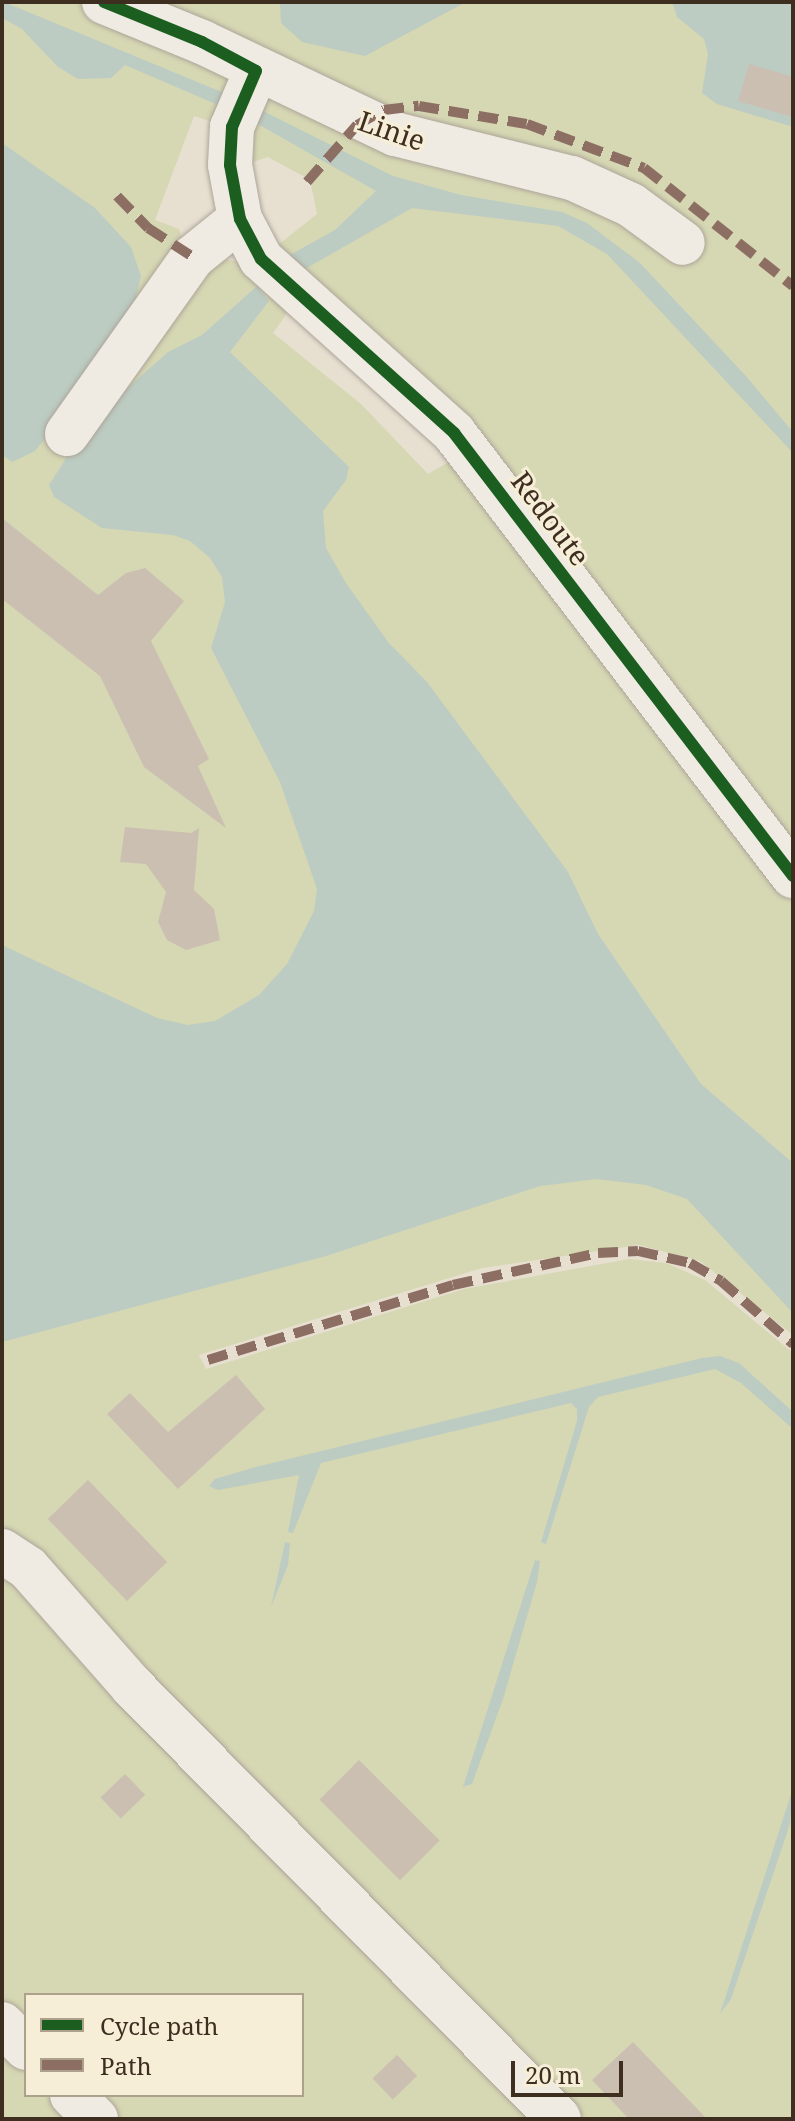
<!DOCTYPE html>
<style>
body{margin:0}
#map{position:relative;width:795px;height:2121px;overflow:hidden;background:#e7e0d1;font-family:"Noto Serif",serif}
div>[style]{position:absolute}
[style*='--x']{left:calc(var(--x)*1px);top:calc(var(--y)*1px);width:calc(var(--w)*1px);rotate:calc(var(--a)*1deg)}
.green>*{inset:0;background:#d6d7b3}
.water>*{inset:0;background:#bcccc2}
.building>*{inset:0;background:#cbbfb2;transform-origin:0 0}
.roads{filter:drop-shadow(0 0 2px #ada599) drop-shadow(0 0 2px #ada599)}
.minor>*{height:44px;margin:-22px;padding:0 22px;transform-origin:22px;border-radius:22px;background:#efebe3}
.quiet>*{height:10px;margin-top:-5px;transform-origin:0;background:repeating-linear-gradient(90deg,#8d6e63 0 20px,transparent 0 30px)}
.cycleway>*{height:12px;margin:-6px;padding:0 6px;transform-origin:6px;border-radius:6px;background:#1b5e20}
span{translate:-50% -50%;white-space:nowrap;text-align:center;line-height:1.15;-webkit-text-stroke:6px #f7eed8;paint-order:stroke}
.street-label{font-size:28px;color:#3d2e20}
.frame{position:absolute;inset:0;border:4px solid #3d2e20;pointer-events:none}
.legend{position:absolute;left:24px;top:1993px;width:280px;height:104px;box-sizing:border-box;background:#f7eed8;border:2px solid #ada18e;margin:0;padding:10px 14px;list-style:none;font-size:24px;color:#3d2e20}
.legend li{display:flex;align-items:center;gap:16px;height:40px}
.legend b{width:40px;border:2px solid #ada18e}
.scale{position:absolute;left:511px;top:2061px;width:112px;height:36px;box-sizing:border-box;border:4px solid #3d2e20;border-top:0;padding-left:10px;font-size:24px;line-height:28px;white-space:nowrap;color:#3d2e20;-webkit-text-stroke:6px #f7eed8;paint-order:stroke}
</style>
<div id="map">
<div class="green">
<i style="clip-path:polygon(evenodd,2px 2px,83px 2px,231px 73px,221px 125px,194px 116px,155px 220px,179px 229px,186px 253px,240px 262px,293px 305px,273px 333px,361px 404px,428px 474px,461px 455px,793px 889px,793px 1335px,700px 1261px,639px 1245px,482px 1268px,199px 1355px,206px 1369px,464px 1289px,629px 1259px,666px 1263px,705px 1280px,793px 1353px,793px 2119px,2px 2119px,2px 2px,26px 1995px,302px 1995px,302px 2095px,26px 2095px,26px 1995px)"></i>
<i style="clip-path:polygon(133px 2px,793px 2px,793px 863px,591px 597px,269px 252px,317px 214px,310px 180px,268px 157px,239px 167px,268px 96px,471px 145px)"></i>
</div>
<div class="water">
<i style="clip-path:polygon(2px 2px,4px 2px,224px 93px,218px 105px,125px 65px,111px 78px,78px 79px,58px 67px,22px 29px,2px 18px)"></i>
<i style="clip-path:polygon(280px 2px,466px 2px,365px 56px,302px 42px,281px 23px)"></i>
<i style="clip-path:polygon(672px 2px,793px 2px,793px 127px,717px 104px,702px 93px,708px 54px,704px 39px,677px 17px)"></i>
<i style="clip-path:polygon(263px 111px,393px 176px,461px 195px,562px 212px,587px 223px,640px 263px,745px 375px,793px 432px,793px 453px,607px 254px,558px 226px,412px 208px,298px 273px,286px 257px,335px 230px,376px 191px,256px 123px)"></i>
<i style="clip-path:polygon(2px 143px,95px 208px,131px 247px,141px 276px,113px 394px,124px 391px,168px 352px,202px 335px,257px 286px,269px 301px,230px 352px,349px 467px,346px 480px,323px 511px,326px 548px,346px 583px,388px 642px,427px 682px,568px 872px,598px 934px,701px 1084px,793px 1163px,793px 1313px,687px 1199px,646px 1185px,597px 1179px,540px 1186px,326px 1256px,2px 1342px,2px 945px,157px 1018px,188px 1025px,215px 1021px,259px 995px,287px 964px,314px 911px,317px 889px,280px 782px,211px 648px,225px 602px,222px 577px,210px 558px,190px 541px,173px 535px,102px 528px,54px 497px,49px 485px,77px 441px,55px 426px,35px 451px,12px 462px,2px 455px)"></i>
<i style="clip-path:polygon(702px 1358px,720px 1356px,739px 1363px,793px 1412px,793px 1429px,741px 1383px,715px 1369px,598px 1397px,589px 1407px,546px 1544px,541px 1542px,577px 1421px,577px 1409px,571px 1403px,321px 1463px,293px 1533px,288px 1532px,299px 1475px,218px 1490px,209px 1486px,215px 1479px,256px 1467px)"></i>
<i style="clip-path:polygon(285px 1542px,290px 1543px,288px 1565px,271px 1607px)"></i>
<i style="clip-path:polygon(535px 1560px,540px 1561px,537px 1582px,503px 1699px,472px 1784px,463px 1787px)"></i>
<i style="clip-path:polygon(793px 1788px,790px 1824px,731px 1999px,720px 2014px)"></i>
</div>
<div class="building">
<i style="clip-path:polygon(749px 64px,793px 77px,793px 117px,738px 101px)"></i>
<i style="clip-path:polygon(2px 518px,98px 595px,126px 573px,145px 568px,184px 601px,151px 641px,209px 759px,198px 766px,226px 828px,144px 767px,100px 676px,2px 599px)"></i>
<i style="clip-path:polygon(125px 827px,191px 833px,199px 828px,194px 890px,214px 909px,220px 940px,186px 950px,167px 940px,158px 922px,166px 892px,146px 864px,120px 862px)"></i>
<i style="clip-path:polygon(236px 1375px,265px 1409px,178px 1489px,107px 1414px,130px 1393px,168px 1432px)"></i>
<i style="left:88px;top:1480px;width:114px;height:56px;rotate:46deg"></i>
<i style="left:359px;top:1760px;width:114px;height:56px;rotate:45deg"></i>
<i style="left:125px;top:1774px;width:29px;height:34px;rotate:46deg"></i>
<i style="clip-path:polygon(633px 2042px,707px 2119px,629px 2119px,592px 2080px)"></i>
<i style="left:397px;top:2055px;width:29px;height:34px;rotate:46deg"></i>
</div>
<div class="roads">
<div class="minor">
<i style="--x:104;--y:2;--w:106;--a:22.2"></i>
<i style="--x:202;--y:42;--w:214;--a:25.5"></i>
<i style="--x:395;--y:134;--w:182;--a:14"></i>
<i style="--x:572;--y:178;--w:65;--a:24.6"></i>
<i style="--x:631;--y:205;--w:64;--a:36.2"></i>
<i style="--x:256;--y:71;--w:61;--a:113.2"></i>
<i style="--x:232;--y:127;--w:38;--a:93"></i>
<i style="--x:230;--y:165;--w:55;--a:79.5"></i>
<i style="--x:240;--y:219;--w:45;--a:62.3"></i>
<i style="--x:261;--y:259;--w:260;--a:42"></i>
<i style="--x:454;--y:433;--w:558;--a:52.58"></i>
<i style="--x:67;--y:434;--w:217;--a:-54.6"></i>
<i style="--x:193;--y:257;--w:60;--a:-39"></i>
<i style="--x:2;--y:1551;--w:31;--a:33"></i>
<i style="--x:28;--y:1568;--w:157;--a:48.6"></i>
<i style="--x:132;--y:1686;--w:608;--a:45.4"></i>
<i style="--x:2;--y:2024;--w:34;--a:45"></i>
<i style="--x:72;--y:2095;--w:34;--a:45"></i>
</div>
</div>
<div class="quiet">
<i style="--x:307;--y:182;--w:76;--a:-48.7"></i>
<i style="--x:357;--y:125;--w:31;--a:-29"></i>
<i style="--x:384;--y:110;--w:35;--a:-7"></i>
<i style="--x:419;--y:106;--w:109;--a:9.5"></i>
<i style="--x:527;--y:124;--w:125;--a:20.6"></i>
<i style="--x:644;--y:168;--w:190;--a:38.4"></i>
<i style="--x:117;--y:196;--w:45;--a:45.9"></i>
<i style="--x:148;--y:228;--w:54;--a:32.8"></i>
<i style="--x:208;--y:1360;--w:256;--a:-17"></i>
<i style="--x:453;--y:1285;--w:148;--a:-12.4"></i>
<i style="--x:598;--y:1253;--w:40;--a:-2.9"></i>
<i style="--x:638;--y:1251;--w:53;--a:13"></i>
<i style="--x:690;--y:1263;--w:36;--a:30"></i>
<i style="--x:721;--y:1281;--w:96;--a:41.2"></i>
</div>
<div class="cycleway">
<i style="--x:104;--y:2;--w:106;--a:22.2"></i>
<i style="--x:202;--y:42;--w:61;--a:28.2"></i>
<i style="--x:256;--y:71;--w:61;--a:113.2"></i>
<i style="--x:232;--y:127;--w:38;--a:93"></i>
<i style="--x:230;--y:165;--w:55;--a:79.5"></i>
<i style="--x:240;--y:219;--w:45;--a:62.3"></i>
<i style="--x:261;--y:259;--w:260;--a:42"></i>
<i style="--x:454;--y:433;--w:558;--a:52.58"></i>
</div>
<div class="street-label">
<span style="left:392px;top:130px;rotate:19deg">Linie</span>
<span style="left:551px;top:518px;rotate:53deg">Redoute</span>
</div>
<div class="frame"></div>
<ul class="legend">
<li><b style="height:10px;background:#1b5e20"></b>Cycle path</li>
<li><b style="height:10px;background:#8d6e63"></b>Path</li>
</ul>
<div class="scale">20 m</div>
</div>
